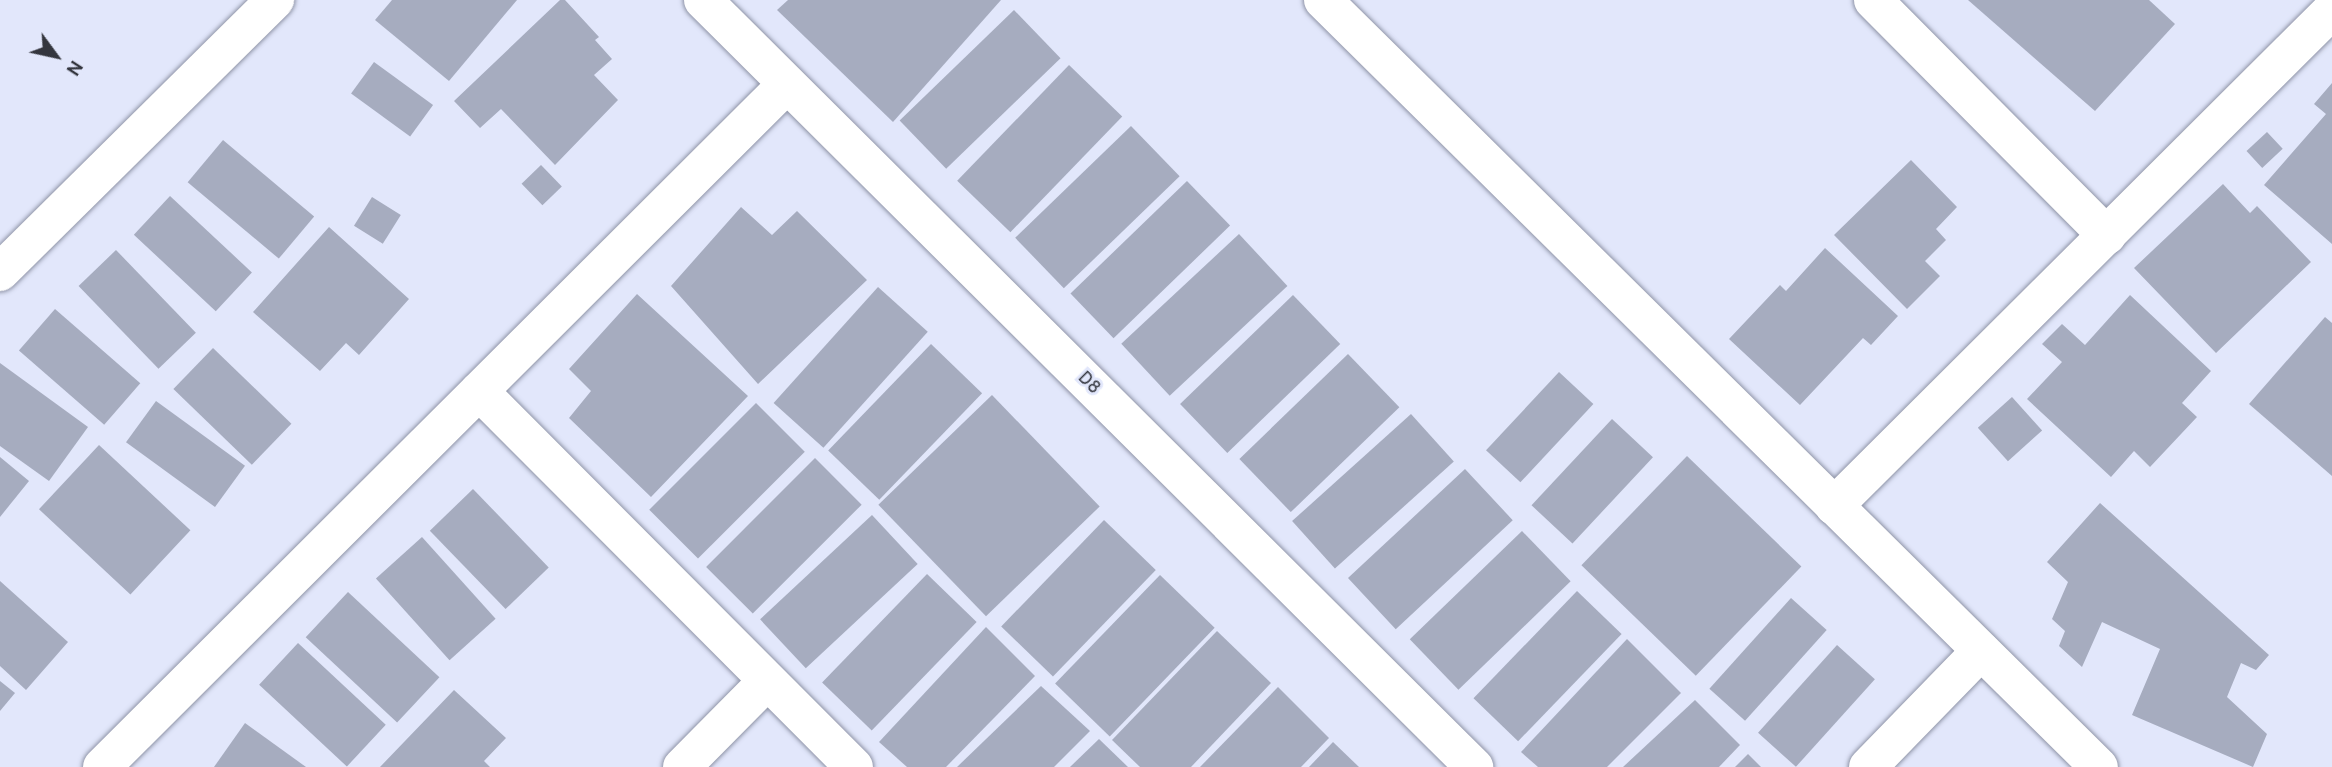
<!DOCTYPE html>
<style>
body{margin:0}
#map{position:relative;width:2332px;height:767px;overflow:hidden;background:#e2e7fb;font-family:Overpass,sans-serif}
div>[style]{position:absolute}
[style*='--x']{left:calc(var(--x)*1px);top:calc(var(--y)*1px);width:calc(var(--w)*1px);rotate:calc(var(--a)*1deg)}
.building>*{inset:0;background:#a6acbf;transform-origin:0 0}
.roads{filter:drop-shadow(0 0 2px #8f94a7) drop-shadow(0 0 2px #8f94a7)}
.minor>*{height:38px;margin:-19px;padding:0 19px;transform-origin:19px;border-radius:19px;background:#fff}
span{translate:-50% -50%;white-space:nowrap;text-align:center;line-height:1.15;-webkit-text-stroke:6px #e2e7fb;paint-order:stroke}
.street-label{font-size:18px;color:#34363e}
.north{position:absolute;left:21px;top:21px;width:70px;height:70px;-webkit-text-stroke:5px #e2e7fb;paint-order:stroke;rotate:123deg;font-size:19px;font-weight:700;line-height:28px;text-align:center;color:#34363e}
.north::after{content:'';display:block;margin:auto;width:24px;height:32px;background:#34363e;clip-path:polygon(50% 0,100% 100%,50% 72%,0 100%)}
</style>
<div id="map">
<div class="building">
<i style="clip-path:polygon(392px 0,517px 0,449px 81px,375px 20px)"></i>
<i style="clip-path:polygon(560px 0,565px 0,599px 37px,595px 40px,612px 59px,594px 75px,618px 100px,555px 165px,501px 109px,480px 128px,454px 101px)"></i>
<i style="clip-path:polygon(788px 0,1001px 0,893px 122px,777px 10px)"></i>
<i style="clip-path:polygon(1968px 0,2149px 0,2175px 24px,2095px 111px)"></i>
<i style="left:1014px;top:10px;width:67px;height:159px;rotate:46deg"></i>
<i style="left:374px;top:62px;width:73px;height:39px;rotate:36deg"></i>
<i style="left:1069px;top:65px;width:74px;height:161px;rotate:44deg"></i>
<i style="clip-path:polygon(2332px 83px,2332px 244px,2264px 185px,2326px 114px,2314px 104px)"></i>
<i style="left:1131px;top:126px;width:70px;height:161px;rotate:46deg"></i>
<i style="left:2267px;top:132px;width:23px;height:28px;rotate:47deg"></i>
<i style="left:223px;top:140px;width:119px;height:55px;rotate:40deg"></i>
<i style="clip-path:polygon(1911px 160px,1957px 207px,1936px 229px,1946px 240px,1925px 261px,1940px 276px,1907px 309px,1834px 235px)"></i>
<i style="left:541px;top:165px;width:30px;height:27px;rotate:46deg"></i>
<i style="left:1187px;top:181px;width:62px;height:162px;rotate:46deg"></i>
<i style="clip-path:polygon(2223px 184px,2250px 213px,2257px 206px,2311px 262px,2216px 353px,2134px 268px)"></i>
<i style="left:170px;top:196px;width:112px;height:53px;rotate:43deg"></i>
<i style="left:372px;top:197px;width:34px;height:34px;rotate:32deg"></i>
<i style="clip-path:polygon(741px 207px,772px 235px,797px 211px,867px 280px,758px 384px,671px 286px)"></i>
<i style="clip-path:polygon(329px 227px,409px 299px,359px 355px,346px 343px,320px 371px,253px 312px)"></i>
<i style="left:1239px;top:234px;width:71px;height:161px;rotate:47deg"></i>
<i style="clip-path:polygon(1825px 248px,1898px 316px,1871px 345px,1863px 338px,1800px 405px,1729px 339px,1780px 285px,1786px 291px)"></i>
<i style="left:116px;top:250px;width:115px;height:52px;rotate:46deg"></i>
<i style="left:878px;top:287px;width:67px;height:156px;rotate:42deg"></i>
<i style="clip-path:polygon(637px 294px,748px 396px,651px 497px,569px 418px,591px 391px,569px 369px)"></i>
<i style="left:1293px;top:295px;width:68px;height:157px;rotate:46deg"></i>
<i style="clip-path:polygon(2130px 295px,2211px 371px,2182px 403px,2197px 417px,2150px 467px,2134px 451px,2111px 477px,2027px 399px,2062px 362px,2042px 344px,2062px 324px,2085px 345px)"></i>
<i style="left:55px;top:309px;width:113px;height:55px;rotate:41deg"></i>
<i style="clip-path:polygon(2325px 317px,2332px 323px,2332px 476px,2249px 404px)"></i>
<i style="left:931px;top:344px;width:71px;height:148px;rotate:44deg"></i>
<i style="left:213px;top:348px;width:109px;height:57px;rotate:44deg"></i>
<i style="left:1348px;top:354px;width:74px;height:151px;rotate:46deg"></i>
<i style="clip-path:polygon(0 363px,88px 427px,49px 481px,0 446px)"></i>
<i style="left:1559px;top:372px;width:47px;height:107px;rotate:43deg"></i>
<i style="left:992px;top:395px;width:155px;height:158px;rotate:46deg"></i>
<i style="left:2012px;top:397px;width:45px;height:46px;rotate:48deg"></i>
<i style="left:156px;top:401px;width:110px;height:51px;rotate:36deg"></i>
<i style="left:756px;top:403px;width:69px;height:151px;rotate:45deg"></i>
<i style="left:1411px;top:414px;width:64px;height:160px;rotate:48deg"></i>
<i style="left:1612px;top:419px;width:56px;height:118px;rotate:43deg"></i>
<i style="left:99px;top:445px;width:125px;height:88px;rotate:43deg"></i>
<i style="left:1687px;top:456px;width:159px;height:152px;rotate:44deg"></i>
<i style="clip-path:polygon(0 457px,29px 481px,0 517px)"></i>
<i style="left:815px;top:458px;width:66px;height:154px;rotate:45deg"></i>
<i style="left:1465px;top:469px;width:70px;height:160px;rotate:47deg"></i>
<i style="left:473px;top:489px;width:109px;height:60px;rotate:46deg"></i>
<i style="clip-path:polygon(2100px 503px,2269px 655px,2256px 670px,2241px 663px,2227px 697px,2267px 734px,2253px 767px,2132px 715px,2160px 649px,2102px 622px,2082px 667px,2059px 646px,2065px 631px,2052px 619px,2068px 582px,2047px 562px)"></i>
<i style="left:872px;top:515px;width:67px;height:153px;rotate:47deg"></i>
<i style="left:1104px;top:520px;width:72px;height:148px;rotate:44deg"></i>
<i style="left:1522px;top:531px;width:70px;height:156px;rotate:46deg"></i>
<i style="left:422px;top:537px;width:110px;height:62px;rotate:48deg"></i>
<i style="left:927px;top:574px;width:69px;height:151px;rotate:44deg"></i>
<i style="left:1160px;top:575px;width:76px;height:151px;rotate:44deg"></i>
<i style="clip-path:polygon(0 581px,68px 642px,26px 690px,0 666px)"></i>
<i style="left:1577px;top:591px;width:62px;height:149px;rotate:44deg"></i>
<i style="left:348px;top:592px;width:125px;height:62px;rotate:43deg"></i>
<i style="left:1791px;top:598px;width:48px;height:122px;rotate:42deg"></i>
<i style="clip-path:polygon(986px 627px,1035px 676px,946px 767px,907px 767px,879px 742px)"></i>
<i style="clip-path:polygon(1217px 631px,1271px 683px,1191px 767px,1140px 767px,1112px 740px)"></i>
<i style="clip-path:polygon(1627px 639px,1681px 693px,1607px 767px,1538px 767px,1521px 752px)"></i>
<i style="left:298px;top:643px;width:120px;height:57px;rotate:43deg"></i>
<i style="left:1837px;top:645px;width:51px;height:118px;rotate:42deg"></i>
<i style="clip-path:polygon(0 681px,15px 693px,0 711px)"></i>
<i style="clip-path:polygon(1041px 686px,1090px 731px,1054px 767px,957px 767px)"></i>
<i style="clip-path:polygon(1278px 687px,1329px 738px,1301px 767px,1200px 767px)"></i>
<i style="clip-path:polygon(454px 690px,506px 738px,484px 761px,490px 767px,380px 767px)"></i>
<i style="clip-path:polygon(1695px 700px,1740px 745px,1719px 767px,1623px 767px)"></i>
<i style="clip-path:polygon(245px 723px,306px 767px,214px 767px)"></i>
<i style="clip-path:polygon(1099px 739px,1128px 767px,1070px 767px)"></i>
<i style="clip-path:polygon(1333px 742px,1359px 767px,1309px 767px)"></i>
<i style="clip-path:polygon(1748px 754px,1761px 767px,1735px 767px)"></i>
</div>
<div class="roads">
<div class="minor">
<i style="--x:703;--y:0;--w:1088;--a:44.85"></i>
<i style="--x:1323;--y:0;--w:1091;--a:44.67"></i>
<i style="--x:1873;--y:0;--w:332;--a:45.2"></i>
<i style="--x:0;--y:272;--w:387;--a:-44.7"></i>
<i style="--x:479;--y:391;--w:531;--a:45.08"></i>
<i style="--x:1834;--y:506;--w:703;--a:-44.88"></i>
<i style="--x:102;--y:767;--w:967;--a:-44.92"></i>
<i style="--x:682;--y:767;--w:121;--a:-45.3"></i>
<i style="--x:1868;--y:767;--w:162;--a:-45.8"></i>
</div>
</div>
<div class="street-label">
<span style="left:1088px;top:384px;rotate:45deg">D8</span>
</div>
<div class="north">N</div>
</div>
